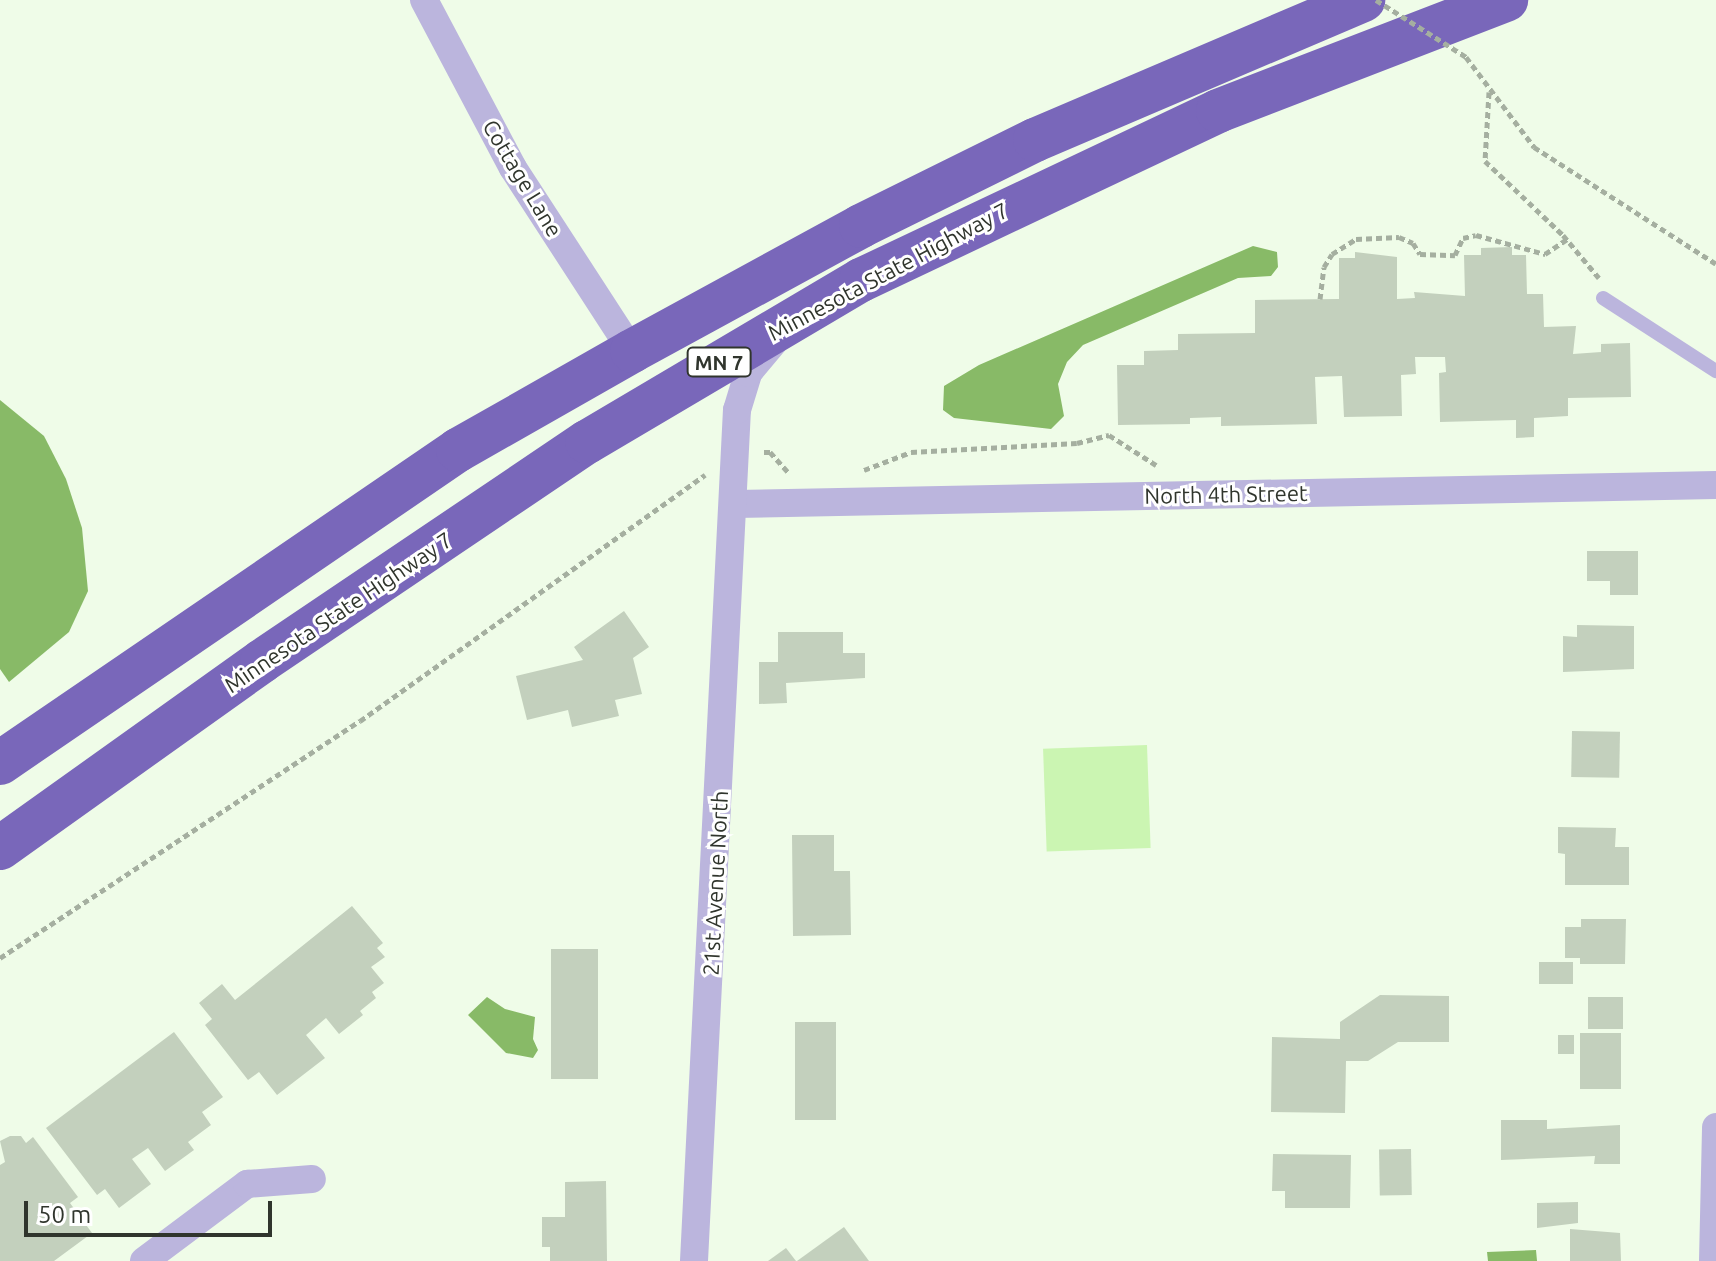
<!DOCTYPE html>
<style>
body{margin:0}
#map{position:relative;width:1716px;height:1261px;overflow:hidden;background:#effce8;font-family:Ubuntu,sans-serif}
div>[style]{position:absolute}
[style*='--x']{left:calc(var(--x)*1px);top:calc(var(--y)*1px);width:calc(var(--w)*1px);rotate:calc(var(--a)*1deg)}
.green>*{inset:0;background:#cbf5b2;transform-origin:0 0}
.water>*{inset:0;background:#88ba67}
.building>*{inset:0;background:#c3d0bd;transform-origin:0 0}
.path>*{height:5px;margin-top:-2.5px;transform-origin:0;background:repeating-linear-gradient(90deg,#a5afa0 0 6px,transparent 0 10px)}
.lane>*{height:14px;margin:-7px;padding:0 7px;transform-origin:7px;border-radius:7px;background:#bbb5dd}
.street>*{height:28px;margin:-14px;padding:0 14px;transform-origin:14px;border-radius:14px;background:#bbb5dd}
.highway>*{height:44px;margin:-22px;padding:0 22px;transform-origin:22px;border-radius:22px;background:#7967ba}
.path-bridge>*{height:5px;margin-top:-2.5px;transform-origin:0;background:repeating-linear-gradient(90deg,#a5afa0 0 6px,transparent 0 10px)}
span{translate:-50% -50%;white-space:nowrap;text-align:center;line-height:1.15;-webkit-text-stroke:6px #fff;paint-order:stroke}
.shield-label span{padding:2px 6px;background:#fff;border:2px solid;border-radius:6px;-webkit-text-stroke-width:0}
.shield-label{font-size:20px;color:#30352d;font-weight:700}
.street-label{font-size:22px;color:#30352d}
.scale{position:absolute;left:24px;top:1201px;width:248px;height:36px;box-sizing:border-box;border:4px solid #30352d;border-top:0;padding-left:10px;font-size:24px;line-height:28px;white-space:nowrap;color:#30352d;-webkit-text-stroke:6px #fff;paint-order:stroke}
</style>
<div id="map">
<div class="green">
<i style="left:1147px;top:745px;width:103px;height:104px;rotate:88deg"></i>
</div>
<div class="water">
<i style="clip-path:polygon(1253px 246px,1277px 252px,1278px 267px,1271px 276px,1238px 278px,1083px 345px,1067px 362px,1058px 384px,1064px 416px,1051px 429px,954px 418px,943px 410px,944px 386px,979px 365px)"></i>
<i style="clip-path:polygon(0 400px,44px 436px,66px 479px,82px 528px,88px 591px,69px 632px,9px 682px,0 669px)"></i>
<i style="clip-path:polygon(487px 997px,505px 1009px,535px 1017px,533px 1039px,538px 1050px,533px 1058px,506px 1053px,468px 1015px)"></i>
<i style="clip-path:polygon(1536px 1250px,1537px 1261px,1488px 1261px,1487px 1252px)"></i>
</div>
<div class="building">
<i style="clip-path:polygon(1512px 247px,1512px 255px,1526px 255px,1527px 294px,1543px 294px,1544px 327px,1576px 326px,1573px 354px,1601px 352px,1601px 344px,1630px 343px,1631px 397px,1568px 398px,1568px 416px,1534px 418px,1534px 437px,1516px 438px,1516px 420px,1440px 422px,1439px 373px,1446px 372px,1445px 357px,1415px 357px,1416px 374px,1401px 375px,1402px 416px,1344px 417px,1342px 376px,1315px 377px,1317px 424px,1221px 426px,1221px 417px,1190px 418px,1190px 424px,1118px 425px,1117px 365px,1144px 365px,1144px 351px,1178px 350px,1178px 334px,1255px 333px,1255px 300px,1339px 299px,1339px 258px,1355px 258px,1355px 252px,1397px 257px,1397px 299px,1415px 298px,1414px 292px,1465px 296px,1464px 255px,1481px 255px,1481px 248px)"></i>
<i style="clip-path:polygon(1587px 551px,1638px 551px,1638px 595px,1610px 595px,1610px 581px,1587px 581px)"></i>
<i style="clip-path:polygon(624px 611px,649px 647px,633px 658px,642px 694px,615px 700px,619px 716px,572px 727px,568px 710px,527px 720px,516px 676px,583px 660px,574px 647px)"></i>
<i style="clip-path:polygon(1577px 625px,1634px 626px,1634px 669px,1563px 672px,1563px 636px,1577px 637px)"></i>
<i style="clip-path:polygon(778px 632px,843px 632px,843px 653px,865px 653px,865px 678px,786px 683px,787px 703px,759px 704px,759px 662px,778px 662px)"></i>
<i style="left:1572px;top:731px;width:48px;height:46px;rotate:1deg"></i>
<i style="clip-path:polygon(1558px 827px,1616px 828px,1615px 847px,1629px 847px,1629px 885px,1565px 885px,1565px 854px,1558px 853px)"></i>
<i style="clip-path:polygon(792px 835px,834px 835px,834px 871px,850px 871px,851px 935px,793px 936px)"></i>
<i style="clip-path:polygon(352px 906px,383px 943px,377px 948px,385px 957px,371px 967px,384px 983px,372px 992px,376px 998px,360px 1011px,363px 1015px,339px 1034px,326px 1018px,306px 1035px,325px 1058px,277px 1095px,259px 1072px,248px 1080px,205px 1025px,212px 1019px,199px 1003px,222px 984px,235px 1000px)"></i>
<i style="clip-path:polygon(1581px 919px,1626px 919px,1625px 964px,1580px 964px,1580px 958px,1565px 958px,1565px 927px,1581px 927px)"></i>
<i style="left:551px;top:949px;width:47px;height:130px"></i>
<i style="left:1539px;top:962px;width:34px;height:22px"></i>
<i style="clip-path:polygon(1380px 995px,1449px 996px,1449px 1042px,1398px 1042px,1368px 1061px,1346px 1061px,1345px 1113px,1271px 1112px,1272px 1037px,1340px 1039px,1340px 1022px)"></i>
<i style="left:1588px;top:997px;width:35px;height:32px"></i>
<i style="left:795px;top:1022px;width:41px;height:98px"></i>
<i style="clip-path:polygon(174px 1032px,223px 1097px,202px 1112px,211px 1125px,188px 1142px,194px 1150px,165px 1171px,148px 1148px,132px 1159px,151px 1184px,119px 1208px,105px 1189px,97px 1195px,46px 1128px)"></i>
<i style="left:1580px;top:1033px;width:41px;height:56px"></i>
<i style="left:1574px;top:1035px;width:19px;height:16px;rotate:90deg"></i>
<i style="clip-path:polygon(1501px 1120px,1547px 1120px,1547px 1129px,1620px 1125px,1620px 1164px,1594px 1164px,1595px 1156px,1501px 1160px)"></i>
<i style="clip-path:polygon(10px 1136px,21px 1136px,26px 1143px,33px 1137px,78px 1197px,70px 1203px,92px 1233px,54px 1261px,0 1261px,0 1165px,5px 1162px,0 1141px)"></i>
<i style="left:1411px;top:1149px;width:46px;height:32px;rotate:89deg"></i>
<i style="clip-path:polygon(1273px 1154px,1351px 1155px,1350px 1208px,1285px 1208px,1285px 1191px,1272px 1191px)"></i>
<i style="clip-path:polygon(606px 1181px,607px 1261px,550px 1261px,550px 1247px,542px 1247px,542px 1217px,565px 1217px,565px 1182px)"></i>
<i style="clip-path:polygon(1578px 1202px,1578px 1223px,1537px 1228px,1537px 1203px)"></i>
<i style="clip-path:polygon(844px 1227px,869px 1261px,797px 1261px)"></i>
<i style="clip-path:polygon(1570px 1229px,1620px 1233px,1621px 1261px,1570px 1261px)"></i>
<i style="clip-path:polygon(786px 1248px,796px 1261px,768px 1261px)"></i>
</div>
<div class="path">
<i style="--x:1466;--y:57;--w:113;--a:52.9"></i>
<i style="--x:1534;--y:147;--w:216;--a:32.7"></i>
<i style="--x:1489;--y:92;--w:69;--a:93.3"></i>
<i style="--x:1485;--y:161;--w:108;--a:43.5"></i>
<i style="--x:1563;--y:235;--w:56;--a:50.1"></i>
<i style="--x:1320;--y:299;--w:32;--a:-83"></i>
<i style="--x:1324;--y:267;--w:15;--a:-58"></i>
<i style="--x:1332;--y:254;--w:28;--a:-32"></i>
<i style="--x:1356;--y:239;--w:43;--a:-2.7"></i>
<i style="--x:1399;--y:237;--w:15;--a:23"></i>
<i style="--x:1413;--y:243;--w:13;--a:58"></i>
<i style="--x:1420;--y:254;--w:35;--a:2"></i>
<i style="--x:1455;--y:255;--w:19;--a:-65"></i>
<i style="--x:1463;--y:238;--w:13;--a:-13"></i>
<i style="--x:1476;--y:235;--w:72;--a:15.4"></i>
<i style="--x:1545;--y:254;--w:27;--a:-34"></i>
<i style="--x:764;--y:452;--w:6;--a:0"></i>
<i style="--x:770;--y:452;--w:27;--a:48"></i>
<i style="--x:864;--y:470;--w:50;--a:-21"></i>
<i style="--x:911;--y:452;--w:166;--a:-3.1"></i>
<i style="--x:1077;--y:443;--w:33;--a:-14"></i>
<i style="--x:1109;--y:435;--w:56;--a:32.6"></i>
<i style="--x:0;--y:958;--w:431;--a:-33.4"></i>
<i style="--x:360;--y:721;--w:424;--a:-35.5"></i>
</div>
<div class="lane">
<i style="--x:1603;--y:298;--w:135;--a:32.9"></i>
</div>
<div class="street">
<i style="--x:424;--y:0;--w:190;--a:62.1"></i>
<i style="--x:513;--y:168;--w:218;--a:57"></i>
<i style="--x:735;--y:504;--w:981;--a:-1.11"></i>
<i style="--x:144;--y:1261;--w:129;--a:-36.8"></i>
<i style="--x:247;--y:1184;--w:65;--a:-4.4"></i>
<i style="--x:694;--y:1261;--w:852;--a:-87.11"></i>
<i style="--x:737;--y:410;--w:39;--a:-73"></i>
<i style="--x:748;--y:373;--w:40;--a:-50"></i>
<i style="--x:1713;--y:1261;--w:134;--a:-88.7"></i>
</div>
<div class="highway">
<i style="--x:0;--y:763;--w:555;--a:-34.35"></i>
<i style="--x:458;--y:450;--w:200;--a:-29.6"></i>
<i style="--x:632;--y:351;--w:261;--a:-28.6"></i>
<i style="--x:861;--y:226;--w:194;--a:-26.3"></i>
<i style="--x:1035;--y:140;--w:357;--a:-23.1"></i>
<i style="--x:0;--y:848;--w:322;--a:-35.5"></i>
<i style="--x:262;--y:661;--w:392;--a:-34"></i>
<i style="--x:587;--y:442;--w:318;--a:-30.6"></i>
<i style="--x:861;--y:280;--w:395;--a:-25.3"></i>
<i style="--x:1218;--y:111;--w:309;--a:-21.1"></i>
</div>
<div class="path-bridge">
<i style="--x:1376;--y:0;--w:107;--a:32.3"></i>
</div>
<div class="shield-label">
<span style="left:719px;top:362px">MN 7</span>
</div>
<div class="street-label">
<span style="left:523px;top:178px;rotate:59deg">Cottage Lane</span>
<span style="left:888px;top:271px;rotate:-28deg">Minnesota State Highway 7</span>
<span style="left:1226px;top:494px;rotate:-1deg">North 4th Street</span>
<span style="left:338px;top:612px;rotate:-34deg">Minnesota State Highway 7</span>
<span style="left:715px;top:883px;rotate:-87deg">21st Avenue North</span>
</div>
<div class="scale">50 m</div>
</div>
